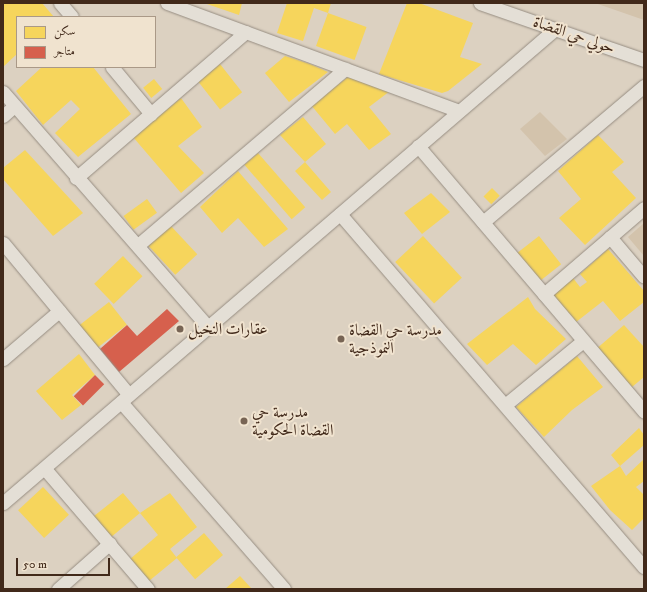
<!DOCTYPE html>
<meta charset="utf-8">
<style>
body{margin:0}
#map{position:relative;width:647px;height:592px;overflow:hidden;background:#dcd1c1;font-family:"IM FELL DW Pica",Amiri,serif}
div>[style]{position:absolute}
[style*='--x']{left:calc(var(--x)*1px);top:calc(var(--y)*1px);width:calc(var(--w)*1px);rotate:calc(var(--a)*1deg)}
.green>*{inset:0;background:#d3c3ac}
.homes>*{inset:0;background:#f6d55c;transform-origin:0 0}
.shops>*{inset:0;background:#d6604d;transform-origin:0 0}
.roads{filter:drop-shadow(0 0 1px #968d82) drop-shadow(0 0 1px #968d82)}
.minor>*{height:13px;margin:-6.5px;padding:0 6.5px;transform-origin:6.5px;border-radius:6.5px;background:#e4dfd6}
.dots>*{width:11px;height:11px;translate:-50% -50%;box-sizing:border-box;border:2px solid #f0e3cf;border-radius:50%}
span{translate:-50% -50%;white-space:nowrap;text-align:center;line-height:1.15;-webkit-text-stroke:4px #f0e3cf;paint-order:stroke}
.street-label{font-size:16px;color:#41291a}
.poi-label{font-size:16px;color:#41291a}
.left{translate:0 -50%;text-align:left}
.frame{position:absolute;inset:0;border:4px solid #41291a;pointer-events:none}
.legend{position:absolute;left:16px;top:16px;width:140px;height:52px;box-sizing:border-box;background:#f0e3cf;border:1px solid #aa9987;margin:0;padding:5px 7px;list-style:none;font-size:12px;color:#41291a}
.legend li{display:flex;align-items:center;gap:8px;height:20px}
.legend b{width:20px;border:1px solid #aa9987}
.scale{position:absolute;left:16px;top:558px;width:94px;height:18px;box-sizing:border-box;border:2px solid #41291a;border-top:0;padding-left:5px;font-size:12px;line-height:14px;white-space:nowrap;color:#41291a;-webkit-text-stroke:3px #f0e3cf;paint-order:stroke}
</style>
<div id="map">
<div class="green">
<i style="clip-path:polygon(595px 3px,644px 3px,644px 20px)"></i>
<i style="clip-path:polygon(540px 112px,567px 139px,545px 156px,520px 129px)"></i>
<i style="clip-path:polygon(644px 223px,644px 256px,628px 237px)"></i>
</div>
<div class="homes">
<i style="clip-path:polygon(3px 3px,42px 3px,54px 17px,17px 17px,17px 54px,3px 67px)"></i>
<i style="clip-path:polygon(204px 3px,242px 3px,239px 15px)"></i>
<i style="clip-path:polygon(287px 3px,331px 3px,328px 13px,314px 8px,303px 41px,277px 33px)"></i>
<i style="clip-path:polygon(407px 3px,419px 3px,473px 23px,460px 57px,482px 64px,448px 91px,442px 93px,379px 74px)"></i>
<i style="left:328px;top:13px;width:41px;height:35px;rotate:20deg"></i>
<i style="clip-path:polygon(285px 56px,310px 64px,328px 72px,289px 102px,265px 73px)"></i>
<i style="left:220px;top:64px;width:36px;height:28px;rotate:52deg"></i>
<i style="clip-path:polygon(42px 67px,93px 67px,131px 114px,78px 157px,55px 133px,80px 109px,71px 100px,43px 125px,16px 91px)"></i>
<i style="clip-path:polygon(348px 77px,390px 91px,369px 107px,391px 134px,369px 150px,347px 124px,335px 134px,311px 105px)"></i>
<i style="left:154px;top:79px;width:13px;height:14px;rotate:51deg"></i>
<i style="clip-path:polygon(181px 98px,202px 127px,178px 146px,204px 173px,181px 193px,133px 137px)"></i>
<i style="clip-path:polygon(303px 117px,326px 144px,305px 162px,331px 192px,322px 200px,295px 171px,305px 162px,280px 135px)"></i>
<i style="clip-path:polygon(598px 135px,624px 162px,612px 172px,636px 198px,585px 245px,559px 218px,581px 199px,558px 171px)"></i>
<i style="clip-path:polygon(25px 150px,83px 213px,53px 236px,3px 179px,3px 168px)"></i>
<i style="left:258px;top:153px;width:72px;height:18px;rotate:49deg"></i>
<i style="clip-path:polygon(238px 171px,288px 229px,264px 247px,238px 218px,222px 233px,200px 207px)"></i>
<i style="left:492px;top:188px;width:11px;height:12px;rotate:45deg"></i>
<i style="clip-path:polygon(431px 193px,450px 212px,422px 234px,404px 213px)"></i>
<i style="left:147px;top:199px;width:17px;height:29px;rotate:54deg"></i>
<i style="left:170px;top:225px;width:40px;height:30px;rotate:47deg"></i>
<i style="left:423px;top:236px;width:57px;height:38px;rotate:47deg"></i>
<i style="left:539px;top:236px;width:36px;height:31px;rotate:52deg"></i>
<i style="clip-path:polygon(608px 249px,644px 291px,644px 302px,620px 321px,603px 301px,571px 326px,549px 297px,573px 278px,580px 287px,587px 282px,580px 274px)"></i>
<i style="left:123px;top:256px;width:28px;height:40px;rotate:46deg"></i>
<i style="clip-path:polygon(528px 297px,535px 309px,566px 339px,536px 365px,513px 344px,487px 365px,467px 344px)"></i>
<i style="left:109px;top:302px;width:29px;height:38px;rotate:52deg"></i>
<i style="clip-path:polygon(624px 325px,644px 347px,644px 377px,632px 387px,595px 350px)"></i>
<i style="clip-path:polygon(79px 354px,95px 375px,72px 395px,81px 405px,62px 420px,36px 391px)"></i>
<i style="clip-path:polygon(577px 356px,603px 387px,572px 410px,544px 437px,516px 407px)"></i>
<i style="clip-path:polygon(639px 428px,644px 435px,644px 445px,620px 466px,626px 476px,644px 459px,644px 481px,636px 487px,644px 495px,644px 518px,632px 530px,610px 510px,591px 486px,620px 466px,611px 455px)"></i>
<i style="left:43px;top:487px;width:38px;height:34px;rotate:47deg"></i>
<i style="clip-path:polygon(123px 493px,140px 513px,170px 493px,197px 527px,170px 549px,177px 558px,149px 581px,129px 560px,158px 535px,140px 513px,110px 538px,94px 516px)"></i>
<i style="left:204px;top:533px;width:29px;height:37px;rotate:49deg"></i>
<i style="clip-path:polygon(240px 576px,252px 589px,225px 589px)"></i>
</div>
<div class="shops">
<i style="clip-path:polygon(167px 309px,179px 321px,119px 372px,100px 349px,127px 325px,137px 336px)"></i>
<i style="left:95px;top:375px;width:13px;height:30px;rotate:45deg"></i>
</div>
<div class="roads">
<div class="minor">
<i style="--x:60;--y:3;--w:18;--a:49"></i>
<i style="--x:167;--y:3;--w:311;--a:20.3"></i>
<i style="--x:480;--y:3;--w:174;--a:19.2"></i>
<i style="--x:112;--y:67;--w:61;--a:50.3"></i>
<i style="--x:3;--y:92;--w:312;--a:48.9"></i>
<i style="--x:3;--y:116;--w:15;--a:-42"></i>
<i style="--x:418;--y:146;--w:349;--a:49.6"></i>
<i style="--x:76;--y:178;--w:224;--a:-40.7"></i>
<i style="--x:340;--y:214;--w:466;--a:49.3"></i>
<i style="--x:483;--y:222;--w:211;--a:-40.2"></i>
<i style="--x:610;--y:237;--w:52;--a:49.6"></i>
<i style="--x:3;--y:243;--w:197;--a:50.3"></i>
<i style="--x:138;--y:245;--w:272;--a:-40.4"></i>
<i style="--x:544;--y:294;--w:132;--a:-40.7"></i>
<i style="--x:3;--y:359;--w:74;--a:-40.6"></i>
<i style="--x:121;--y:402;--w:248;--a:48.9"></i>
<i style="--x:505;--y:405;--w:101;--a:-39.4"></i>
<i style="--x:45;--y:469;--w:158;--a:49.4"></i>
<i style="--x:3;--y:503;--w:728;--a:-40.65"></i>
<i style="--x:58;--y:589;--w:69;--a:-41.5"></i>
</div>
</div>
<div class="dots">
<i style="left:180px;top:329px;background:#776454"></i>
<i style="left:341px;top:339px;background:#776454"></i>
<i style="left:244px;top:421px;background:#776454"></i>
</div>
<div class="street-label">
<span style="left:574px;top:35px;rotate:19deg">حولي حي القضاة</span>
</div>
<div class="poi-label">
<span class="left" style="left:188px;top:329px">عقارات النخيل</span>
<span class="left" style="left:349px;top:339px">مدرسة حي القضاة<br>النموذجية</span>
<span class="left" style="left:252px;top:421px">مدرسة حي<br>القضاة الحكومية</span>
</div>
<div class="frame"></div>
<ul class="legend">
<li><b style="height:11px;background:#f6d55c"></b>سكن</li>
<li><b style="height:11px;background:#d6604d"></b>متاجر</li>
</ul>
<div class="scale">50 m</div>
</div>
